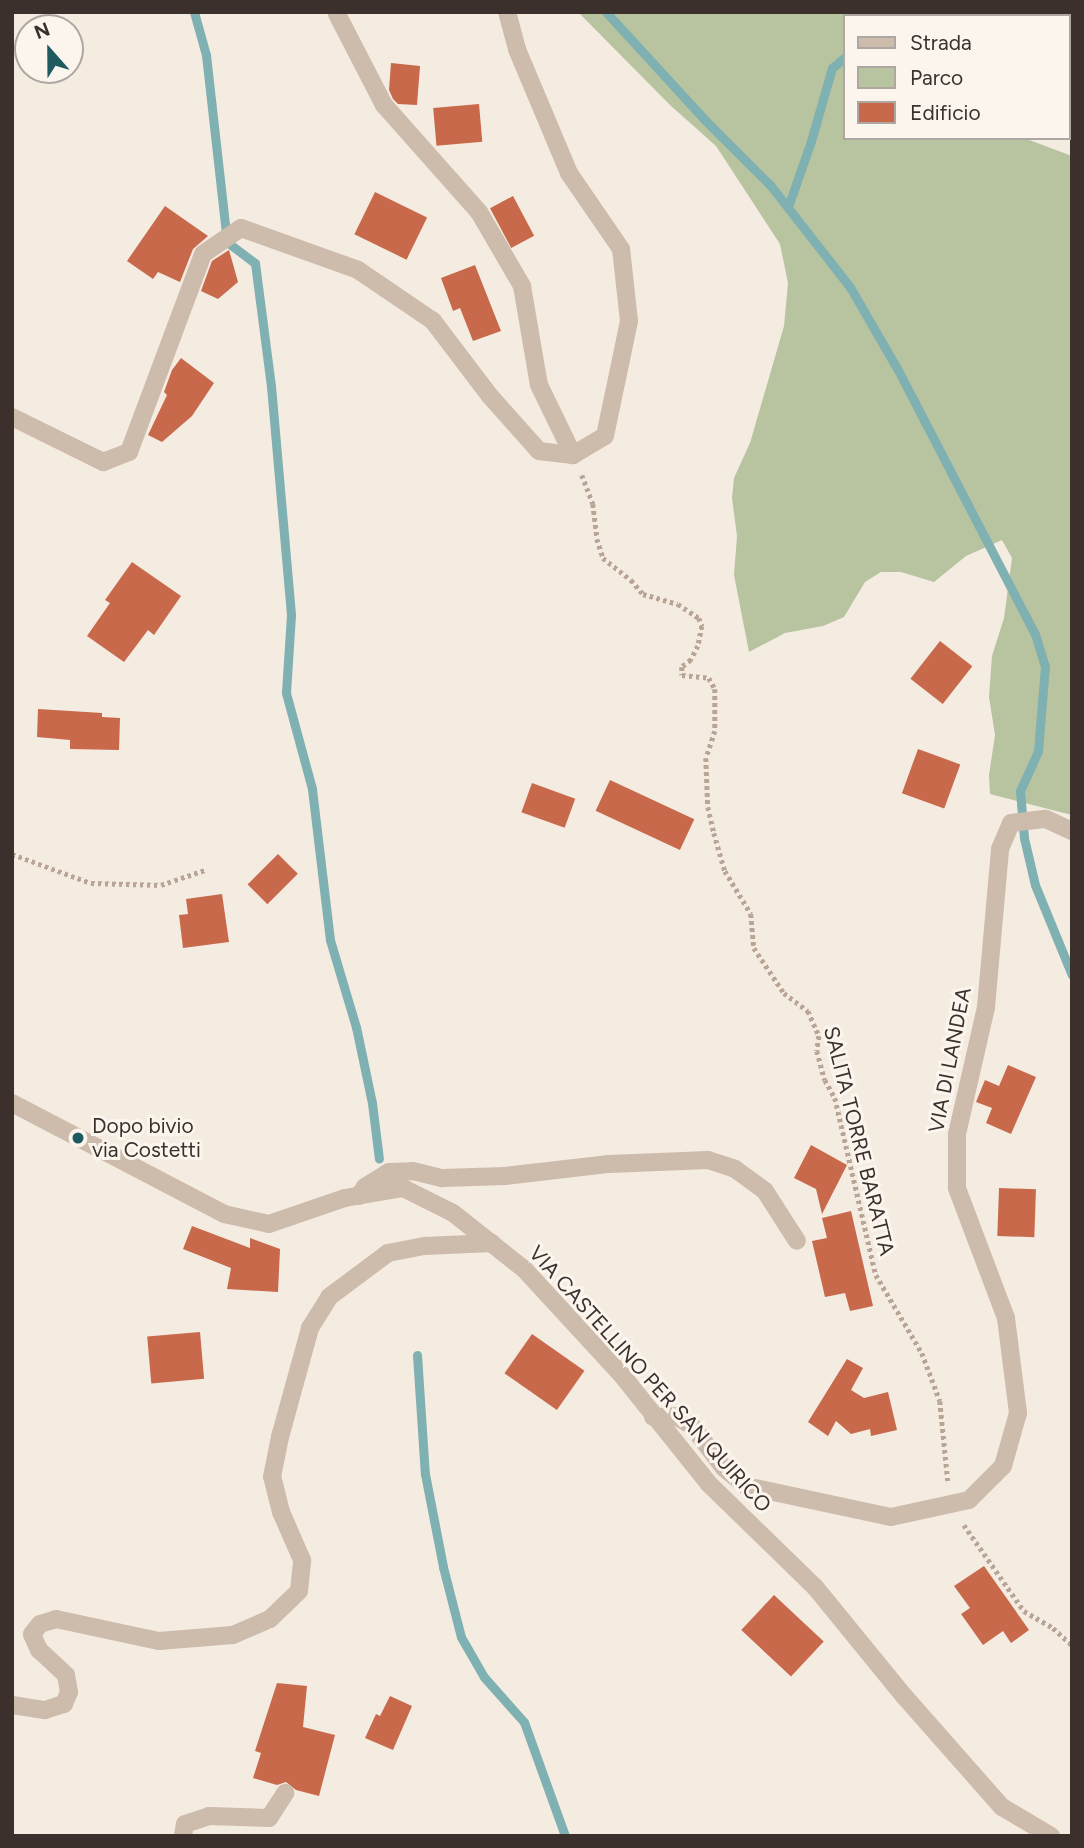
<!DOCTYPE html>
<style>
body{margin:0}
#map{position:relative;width:1084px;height:1848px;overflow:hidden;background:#f4ebe1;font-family:Figtree,sans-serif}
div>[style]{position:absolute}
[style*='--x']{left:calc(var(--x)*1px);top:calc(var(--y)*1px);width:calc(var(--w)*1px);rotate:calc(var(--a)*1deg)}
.green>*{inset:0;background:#b8c4a0}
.stream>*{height:9px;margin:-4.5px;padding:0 4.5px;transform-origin:4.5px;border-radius:4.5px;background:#7fb0b2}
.building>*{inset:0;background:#c8694b;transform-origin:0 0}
.path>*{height:4.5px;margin-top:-2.25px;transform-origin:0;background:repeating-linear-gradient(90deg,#b9a596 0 3.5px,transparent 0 7px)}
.minor>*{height:18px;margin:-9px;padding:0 9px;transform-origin:9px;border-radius:9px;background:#cdbbac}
.tertiary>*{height:18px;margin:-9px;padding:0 9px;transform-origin:9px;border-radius:9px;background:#cdbbac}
.dots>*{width:19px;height:19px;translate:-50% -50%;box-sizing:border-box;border:4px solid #fbf5ee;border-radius:50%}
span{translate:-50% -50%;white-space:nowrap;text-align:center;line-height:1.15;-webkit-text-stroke:6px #fbf5ee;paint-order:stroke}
.street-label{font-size:21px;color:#3b302b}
.poi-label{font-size:21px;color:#3b302b}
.left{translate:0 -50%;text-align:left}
.frame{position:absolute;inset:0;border:14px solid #3b302b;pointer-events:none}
.legend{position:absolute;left:843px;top:14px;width:228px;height:126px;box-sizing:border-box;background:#fbf5ee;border:2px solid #aea6a0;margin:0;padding:9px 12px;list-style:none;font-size:21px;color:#3b302b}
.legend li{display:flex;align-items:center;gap:14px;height:35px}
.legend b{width:35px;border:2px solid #aea6a0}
.north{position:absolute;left:14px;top:14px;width:70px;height:70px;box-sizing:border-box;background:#fbf5ee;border:2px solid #aea6a0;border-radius:50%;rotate:339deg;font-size:19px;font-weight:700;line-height:28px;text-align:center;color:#3b302b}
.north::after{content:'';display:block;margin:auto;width:24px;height:32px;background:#1f5a5e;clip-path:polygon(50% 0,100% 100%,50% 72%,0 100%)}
</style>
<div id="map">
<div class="green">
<i style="clip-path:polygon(578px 12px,859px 12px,864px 16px,844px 16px,844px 138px,1024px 138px,1072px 156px,1072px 815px,990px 794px,989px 775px,995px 735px,989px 697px,992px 656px,1004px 618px,1012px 558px,1002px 540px,966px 556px,934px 582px,901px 572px,881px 572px,865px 582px,844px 617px,823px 626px,785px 633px,749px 652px,734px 575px,737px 536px,732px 498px,734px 478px,750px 443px,784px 326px,788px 283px,780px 244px,716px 146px,670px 105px)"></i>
</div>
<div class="stream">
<i style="--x:194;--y:12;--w:45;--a:74.4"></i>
<i style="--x:206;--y:55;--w:188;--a:83.6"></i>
<i style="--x:227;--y:242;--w:35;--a:37"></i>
<i style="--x:255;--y:263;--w:124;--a:82.6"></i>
<i style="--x:271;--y:386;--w:230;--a:85"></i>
<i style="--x:291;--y:615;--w:78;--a:93.7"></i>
<i style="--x:286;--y:693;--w:99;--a:74.8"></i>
<i style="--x:312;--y:789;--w:152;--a:83.2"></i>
<i style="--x:330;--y:940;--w:91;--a:73.4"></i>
<i style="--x:356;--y:1027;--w:78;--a:78.1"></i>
<i style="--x:372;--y:1103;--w:56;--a:82.9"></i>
<i style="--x:606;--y:12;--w:147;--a:47.5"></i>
<i style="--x:705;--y:120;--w:93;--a:45"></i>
<i style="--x:771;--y:186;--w:128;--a:52"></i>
<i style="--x:850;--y:287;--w:96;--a:60"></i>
<i style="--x:898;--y:370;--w:297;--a:62.6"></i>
<i style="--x:1035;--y:634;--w:34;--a:73"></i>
<i style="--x:1045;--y:666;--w:85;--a:94.7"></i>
<i style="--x:1038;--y:751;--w:44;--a:114.2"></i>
<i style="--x:1020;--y:791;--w:47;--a:85.1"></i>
<i style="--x:1024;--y:838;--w:48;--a:76.8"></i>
<i style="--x:1035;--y:885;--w:97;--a:67.7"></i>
<i style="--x:858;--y:16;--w:4;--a:-90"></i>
<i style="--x:788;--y:207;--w:70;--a:-70.8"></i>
<i style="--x:811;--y:141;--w:76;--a:-74"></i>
<i style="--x:832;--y:68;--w:16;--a:-40"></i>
<i style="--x:417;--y:1355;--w:119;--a:86.2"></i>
<i style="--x:425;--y:1474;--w:95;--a:79"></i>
<i style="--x:443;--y:1567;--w:72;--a:75.6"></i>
<i style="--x:461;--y:1637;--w:46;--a:60.1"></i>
<i style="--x:484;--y:1677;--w:60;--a:48.4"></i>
<i style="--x:524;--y:1722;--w:121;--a:70.2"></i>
</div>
<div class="building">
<i style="clip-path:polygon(391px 63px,420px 66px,417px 105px,398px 104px,393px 99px,389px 90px)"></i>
<i style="left:479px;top:104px;width:38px;height:46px;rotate:85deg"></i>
<i style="left:375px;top:192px;width:58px;height:47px;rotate:26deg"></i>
<i style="left:513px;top:196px;width:45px;height:26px;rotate:62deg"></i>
<i style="clip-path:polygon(165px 206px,208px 236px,193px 249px,180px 282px,158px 272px,153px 279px,127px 261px)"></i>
<i style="clip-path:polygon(229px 250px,238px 282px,218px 299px,201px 291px,212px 261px)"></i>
<i style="clip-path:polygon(475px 265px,501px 331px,473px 341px,460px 308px,453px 311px,441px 278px)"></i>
<i style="clip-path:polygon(181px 358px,214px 383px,192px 416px,162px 442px,148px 435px,167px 395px,164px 392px,172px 370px)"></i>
<i style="clip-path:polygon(132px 562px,181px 596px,154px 635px,148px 630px,124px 662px,87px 636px,110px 603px,105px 600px)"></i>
<i style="left:940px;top:641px;width:41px;height:48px;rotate:38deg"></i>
<i style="clip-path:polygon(38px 709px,102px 713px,102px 717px,120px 718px,119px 750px,70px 749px,70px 740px,37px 737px)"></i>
<i style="left:918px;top:749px;width:45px;height:47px;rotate:20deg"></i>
<i style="left:610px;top:780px;width:93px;height:34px;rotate:25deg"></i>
<i style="left:532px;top:783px;width:46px;height:31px;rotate:20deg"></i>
<i style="left:278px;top:854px;width:28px;height:43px;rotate:45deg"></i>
<i style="clip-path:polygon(222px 894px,229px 942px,183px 948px,179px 915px,188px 914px,186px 899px)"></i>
<i style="clip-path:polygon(1008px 1065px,1036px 1077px,1011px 1134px,986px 1123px,992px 1108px,976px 1102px,985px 1080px,999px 1086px)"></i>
<i style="clip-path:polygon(811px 1145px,847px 1165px,822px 1214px,816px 1189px,794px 1178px)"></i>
<i style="left:999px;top:1188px;width:37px;height:48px;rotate:2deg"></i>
<i style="clip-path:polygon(851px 1211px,873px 1306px,850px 1311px,845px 1293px,825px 1297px,812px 1241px,827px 1238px,822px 1218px)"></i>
<i style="clip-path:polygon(192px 1226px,250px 1248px,250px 1238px,280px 1249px,278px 1292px,227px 1289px,231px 1268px,183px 1249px)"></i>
<i style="left:200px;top:1332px;width:47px;height:53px;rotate:85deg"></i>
<i style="left:532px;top:1334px;width:64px;height:48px;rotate:35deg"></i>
<i style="clip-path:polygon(847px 1359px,863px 1368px,851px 1390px,864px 1398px,888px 1392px,897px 1430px,871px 1436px,870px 1429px,851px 1434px,836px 1421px,828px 1436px,808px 1422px)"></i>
<i style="clip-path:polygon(984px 1566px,1029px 1630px,1011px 1643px,1003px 1631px,983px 1645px,961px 1614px,970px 1608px,954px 1586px)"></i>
<i style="left:774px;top:1595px;width:68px;height:48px;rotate:43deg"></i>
<i style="clip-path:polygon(277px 1683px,307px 1686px,303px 1727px,335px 1735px,319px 1796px,296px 1790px,286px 1782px,277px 1785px,253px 1778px,261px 1753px,255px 1751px)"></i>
<i style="clip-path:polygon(390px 1696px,412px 1706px,393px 1750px,365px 1738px,376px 1714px,380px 1716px)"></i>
</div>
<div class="path">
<i style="--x:582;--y:475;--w:31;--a:69"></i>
<i style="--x:593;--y:504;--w:35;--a:83"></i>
<i style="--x:597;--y:539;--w:20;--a:72"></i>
<i style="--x:603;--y:558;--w:36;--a:38"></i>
<i style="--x:631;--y:580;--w:18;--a:49"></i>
<i style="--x:643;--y:594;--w:36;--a:16"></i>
<i style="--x:678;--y:604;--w:25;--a:34"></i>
<i style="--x:699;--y:618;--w:9;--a:69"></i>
<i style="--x:702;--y:626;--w:20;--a:101"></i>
<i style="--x:698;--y:646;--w:16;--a:117"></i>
<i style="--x:691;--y:660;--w:11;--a:142"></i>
<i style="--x:682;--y:667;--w:8;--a:90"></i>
<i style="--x:682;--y:675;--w:27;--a:6"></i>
<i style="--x:709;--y:678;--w:13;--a:61"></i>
<i style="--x:715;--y:689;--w:42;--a:90"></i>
<i style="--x:715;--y:731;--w:28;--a:108"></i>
<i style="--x:706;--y:758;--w:49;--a:87.7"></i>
<i style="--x:708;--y:807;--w:27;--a:77"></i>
<i style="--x:714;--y:833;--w:40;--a:74"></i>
<i style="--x:725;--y:871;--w:50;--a:58.8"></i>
<i style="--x:751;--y:914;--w:34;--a:85"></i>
<i style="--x:754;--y:948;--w:54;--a:56.3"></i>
<i style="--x:784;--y:993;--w:30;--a:37"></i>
<i style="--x:808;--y:1011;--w:27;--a:66"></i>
<i style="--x:819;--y:1036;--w:15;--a:98"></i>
<i style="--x:817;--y:1051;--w:30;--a:75"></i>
<i style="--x:825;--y:1080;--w:21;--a:61"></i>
<i style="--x:835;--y:1098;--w:182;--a:77"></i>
<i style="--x:876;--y:1275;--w:91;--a:59.5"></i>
<i style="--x:922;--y:1353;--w:51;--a:69.4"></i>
<i style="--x:940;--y:1401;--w:80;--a:84.3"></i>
<i style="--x:12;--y:854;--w:84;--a:20.2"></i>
<i style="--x:91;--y:883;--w:70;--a:1.6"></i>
<i style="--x:161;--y:885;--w:46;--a:-18.8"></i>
<i style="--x:964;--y:1525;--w:105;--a:55.1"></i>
<i style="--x:1024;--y:1611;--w:34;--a:30"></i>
<i style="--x:1053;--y:1628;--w:25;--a:42"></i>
</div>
<div class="minor">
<i style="--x:337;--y:14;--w:102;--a:62.7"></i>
<i style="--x:384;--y:105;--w:143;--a:48.4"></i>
<i style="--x:479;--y:212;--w:86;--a:59.8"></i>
<i style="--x:522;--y:286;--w:100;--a:80.3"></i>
<i style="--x:539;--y:385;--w:78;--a:64.1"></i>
<i style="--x:12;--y:417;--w:102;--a:26.3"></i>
<i style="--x:103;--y:462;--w:28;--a:-21"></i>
<i style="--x:129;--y:452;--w:211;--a:-69.5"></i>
<i style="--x:203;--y:254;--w:46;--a:-34.4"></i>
<i style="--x:241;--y:228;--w:124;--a:19.7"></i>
<i style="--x:358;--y:270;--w:91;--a:34.2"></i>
<i style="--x:433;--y:321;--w:94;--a:52.8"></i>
<i style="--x:490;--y:396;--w:74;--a:48.3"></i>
<i style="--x:539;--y:451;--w:34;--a:7"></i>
<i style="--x:573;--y:455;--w:37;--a:-31"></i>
<i style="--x:605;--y:436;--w:117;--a:-78.2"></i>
<i style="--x:629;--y:321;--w:72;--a:-96.3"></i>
<i style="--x:621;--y:249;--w:92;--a:-124.4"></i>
<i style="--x:569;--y:173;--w:134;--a:-112.8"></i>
<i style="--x:517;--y:49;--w:38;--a:-105"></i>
<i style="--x:359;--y:1196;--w:11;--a:-56"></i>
<i style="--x:365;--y:1187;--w:28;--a:-32"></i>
<i style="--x:389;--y:1172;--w:24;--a:-2"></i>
<i style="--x:413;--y:1171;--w:30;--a:14"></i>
<i style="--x:442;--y:1178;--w:63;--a:-1.8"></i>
<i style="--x:505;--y:1176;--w:105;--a:-6.6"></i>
<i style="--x:609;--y:1164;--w:99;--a:-2.3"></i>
<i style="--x:708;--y:1160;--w:28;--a:18"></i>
<i style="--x:735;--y:1169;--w:37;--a:36"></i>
<i style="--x:765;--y:1191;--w:59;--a:57.4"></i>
<i style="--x:653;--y:1417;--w:23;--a:-2"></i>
<i style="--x:676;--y:1416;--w:19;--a:32"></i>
<i style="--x:692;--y:1426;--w:53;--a:52.7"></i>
<i style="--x:724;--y:1468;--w:28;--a:39"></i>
<i style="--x:746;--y:1486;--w:148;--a:12.1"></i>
<i style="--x:891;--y:1517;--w:80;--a:-12.3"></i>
<i style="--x:969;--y:1500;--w:48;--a:-45"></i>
<i style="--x:1003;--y:1466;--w:55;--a:-74.2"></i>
<i style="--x:1018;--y:1413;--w:96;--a:-97.2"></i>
<i style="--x:1006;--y:1318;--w:139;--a:-110.7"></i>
<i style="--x:957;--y:1188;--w:54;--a:-90"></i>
<i style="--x:957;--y:1134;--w:130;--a:-77.1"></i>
<i style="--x:986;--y:1007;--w:159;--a:-84.9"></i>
<i style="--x:1000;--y:849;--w:28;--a:-67"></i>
<i style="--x:1011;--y:823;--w:35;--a:-7"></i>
<i style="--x:1046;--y:819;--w:29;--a:25"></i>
<i style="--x:12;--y:1705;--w:33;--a:9"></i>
<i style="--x:45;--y:1710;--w:20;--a:-18"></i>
<i style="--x:64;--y:1704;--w:13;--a:-67"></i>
<i style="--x:69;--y:1692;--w:17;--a:-100"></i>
<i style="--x:66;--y:1675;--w:37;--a:-137"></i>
<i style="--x:39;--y:1650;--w:17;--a:-114"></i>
<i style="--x:32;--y:1634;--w:13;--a:-51"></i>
<i style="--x:40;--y:1624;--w:17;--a:-17"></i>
<i style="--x:56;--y:1619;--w:105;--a:12.1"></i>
<i style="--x:159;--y:1641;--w:74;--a:-4.6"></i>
<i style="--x:233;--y:1635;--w:40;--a:-23.4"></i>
<i style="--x:270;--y:1619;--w:40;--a:-44"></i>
<i style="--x:299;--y:1591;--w:31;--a:-84"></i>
<i style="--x:302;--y:1560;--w:52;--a:-113.6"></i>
<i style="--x:281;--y:1512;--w:36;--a:-104"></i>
<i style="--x:272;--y:1477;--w:41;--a:-78.7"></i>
<i style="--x:280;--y:1437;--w:113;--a:-74.6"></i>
<i style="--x:310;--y:1328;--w:36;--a:-58"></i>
<i style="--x:329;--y:1297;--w:74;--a:-36.7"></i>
<i style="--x:388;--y:1253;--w:38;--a:-11"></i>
<i style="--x:425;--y:1246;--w:67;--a:-2.6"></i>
<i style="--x:183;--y:1836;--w:12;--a:-81"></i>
<i style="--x:185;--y:1824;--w:25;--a:-18"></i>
<i style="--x:209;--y:1816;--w:60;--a:1.9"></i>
<i style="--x:269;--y:1818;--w:30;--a:-57"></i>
</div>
<div class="tertiary">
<i style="--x:12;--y:1103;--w:239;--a:27.6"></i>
<i style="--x:224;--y:1214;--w:46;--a:12.5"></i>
<i style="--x:269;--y:1224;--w:80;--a:-18.9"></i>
<i style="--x:345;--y:1198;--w:59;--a:-9.8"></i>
<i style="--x:403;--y:1188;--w:56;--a:26.6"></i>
<i style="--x:453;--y:1213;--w:90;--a:38.3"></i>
<i style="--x:524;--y:1269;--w:143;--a:47.3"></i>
<i style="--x:621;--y:1374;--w:141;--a:51.3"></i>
<i style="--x:709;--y:1484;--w:148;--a:44.2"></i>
<i style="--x:815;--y:1587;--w:141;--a:50.8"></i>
<i style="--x:904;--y:1696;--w:148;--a:48.6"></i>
<i style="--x:1002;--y:1807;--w:57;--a:30.6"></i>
</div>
<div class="dots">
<i style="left:78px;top:1138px;background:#1f5a5e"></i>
</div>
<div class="street-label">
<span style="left:950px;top:1060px;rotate:-79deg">VIA DI LANDEA</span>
<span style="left:859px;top:1141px;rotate:76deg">SALITA TORRE BARATTA</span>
<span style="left:650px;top:1379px;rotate:48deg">VIA CASTELLINO PER SAN QUIRICO</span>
</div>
<div class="poi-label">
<span class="left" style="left:92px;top:1138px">Dopo bivio<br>via Costetti</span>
</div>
<div class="frame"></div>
<ul class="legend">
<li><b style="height:9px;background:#cdbbac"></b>Strada</li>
<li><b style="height:19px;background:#b8c4a0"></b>Parco</li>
<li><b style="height:19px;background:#c8694b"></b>Edificio</li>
</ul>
<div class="north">N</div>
</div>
